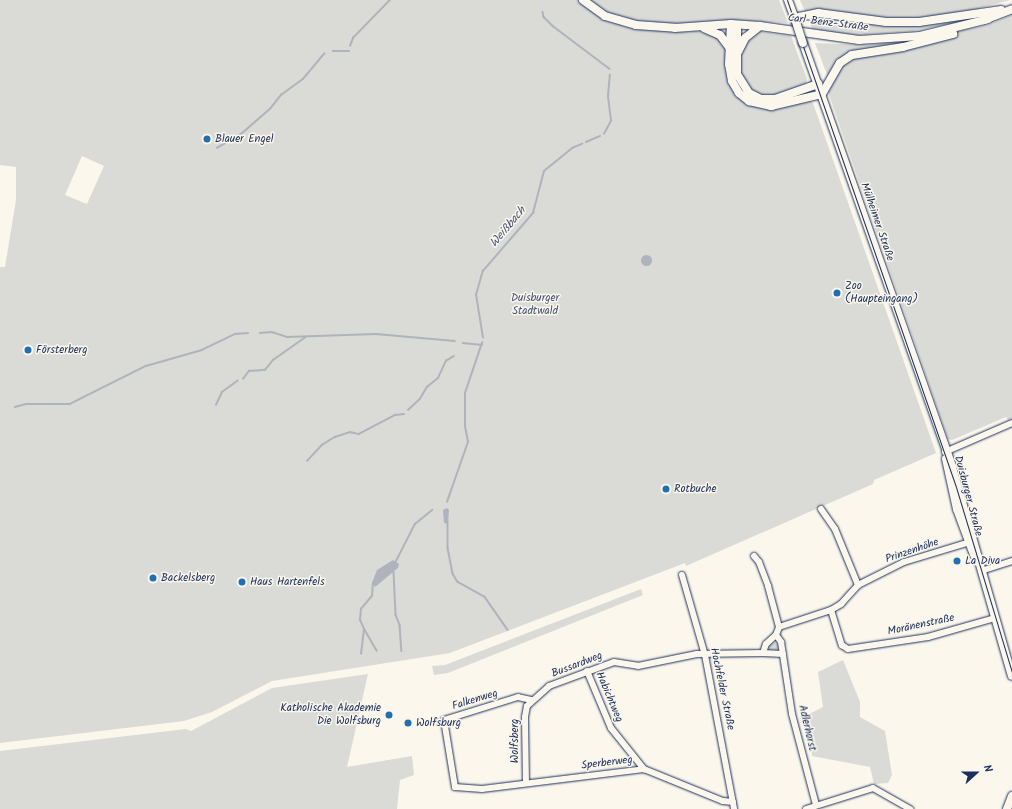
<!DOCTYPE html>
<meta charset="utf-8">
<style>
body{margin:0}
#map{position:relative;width:1012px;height:809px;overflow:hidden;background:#fbf7ec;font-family:Kalam,sans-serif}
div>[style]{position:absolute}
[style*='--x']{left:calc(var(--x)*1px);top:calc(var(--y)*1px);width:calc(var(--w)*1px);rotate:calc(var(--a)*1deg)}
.green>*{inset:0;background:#dadad7}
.round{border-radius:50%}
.water>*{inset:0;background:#afb3bb}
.stream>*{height:1.5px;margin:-0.75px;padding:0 0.75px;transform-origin:0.75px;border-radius:0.75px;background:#afb3bb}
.roads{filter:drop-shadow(0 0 1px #1b2f5e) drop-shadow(0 0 1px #1b2f5e)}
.street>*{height:6px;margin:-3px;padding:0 3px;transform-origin:3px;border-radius:3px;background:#fbf7ec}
.secondary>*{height:8px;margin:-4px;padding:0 4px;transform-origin:4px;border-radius:4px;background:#fbf7ec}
.tram>*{height:1px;margin:-0.5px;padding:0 0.5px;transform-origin:0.5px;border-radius:0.5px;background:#1b2f5e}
.bridges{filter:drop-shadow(0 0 1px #1b2f5e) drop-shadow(0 0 1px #1b2f5e)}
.secondary-bridge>*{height:8px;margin:-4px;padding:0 4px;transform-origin:4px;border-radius:4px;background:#fbf7ec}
.dots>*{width:11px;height:11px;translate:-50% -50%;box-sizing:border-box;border:2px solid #fbf7ec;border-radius:50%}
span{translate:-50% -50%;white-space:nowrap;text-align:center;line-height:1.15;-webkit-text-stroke:3px #fbf7ec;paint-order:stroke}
.street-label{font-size:11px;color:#1b2f5e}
.poi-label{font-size:11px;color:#1b2f5e}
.left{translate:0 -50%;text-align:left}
.right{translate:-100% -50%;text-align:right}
.park-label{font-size:11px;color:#415176}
.water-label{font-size:12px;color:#47577a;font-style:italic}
.north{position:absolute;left:956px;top:753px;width:40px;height:40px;-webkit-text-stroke:3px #fbf7ec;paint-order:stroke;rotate:69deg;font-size:11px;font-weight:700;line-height:16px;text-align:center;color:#1b2f5e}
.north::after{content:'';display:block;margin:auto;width:14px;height:18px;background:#1b2f5e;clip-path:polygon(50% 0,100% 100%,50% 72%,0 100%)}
</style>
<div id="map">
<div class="green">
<i style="clip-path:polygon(evenodd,0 0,578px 0,596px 15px,626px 27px,674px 32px,707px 31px,718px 36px,726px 49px,738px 94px,808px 100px,813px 103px,936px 453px,874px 480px,873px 484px,686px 566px,685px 563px,450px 653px,272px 681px,212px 712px,184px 721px,0 743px,0 267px,5px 267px,16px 200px,16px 167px,0 165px,0 0,82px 156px,104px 166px,87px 204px,65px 195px,82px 156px,0 0,393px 560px,398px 568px,375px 586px,388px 564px,393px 560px)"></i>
<i style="clip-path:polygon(589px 0,779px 0,788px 23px,730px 20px,674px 24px,637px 22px,608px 13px)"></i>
<i style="clip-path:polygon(800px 0,1010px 0,980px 8px,959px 22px,913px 31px,858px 35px,813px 30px)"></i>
<i style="clip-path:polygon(1012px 15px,1012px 420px,1009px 421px,1006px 417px,952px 440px,948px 439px,828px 92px,831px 85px,815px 43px,867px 45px,927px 38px,988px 25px)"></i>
<i style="clip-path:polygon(757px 31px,791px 36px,807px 79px,806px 85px,779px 96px,766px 97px,754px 93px,743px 82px,738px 61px,744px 45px)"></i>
<i style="clip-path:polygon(641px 589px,643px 595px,448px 673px,434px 675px,432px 666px,445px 665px)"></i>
<i class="round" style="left:769px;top:643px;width:10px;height:10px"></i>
<i style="clip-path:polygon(843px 660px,860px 702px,860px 717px,885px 731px,892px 775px,888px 783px,874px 784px,870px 767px,812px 756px,809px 714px,823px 707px,818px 672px)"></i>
<i style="clip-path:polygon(368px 674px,347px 767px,412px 756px,414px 775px,400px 780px,397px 809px,0 809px,0 751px,186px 729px,191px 731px,272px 688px)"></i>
</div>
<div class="water">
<i class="round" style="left:640.5px;top:254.5px;width:11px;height:11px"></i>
<i style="clip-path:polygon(447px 508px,449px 510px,448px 524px,444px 523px,443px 510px)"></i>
<i style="clip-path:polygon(393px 560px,399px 564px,398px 568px,375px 587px,372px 583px,377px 570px)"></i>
</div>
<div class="stream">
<i style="--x:543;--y:12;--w:5;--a:79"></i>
<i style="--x:544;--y:17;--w:13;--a:45"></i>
<i style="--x:553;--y:26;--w:71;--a:37"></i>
<i style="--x:350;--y:46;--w:9;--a:-69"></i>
<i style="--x:353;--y:38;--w:53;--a:-45.8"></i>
<i style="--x:333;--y:51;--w:16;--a:0"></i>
<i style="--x:604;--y:134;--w:15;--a:-62"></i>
<i style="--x:611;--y:121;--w:25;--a:-97"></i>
<i style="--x:608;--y:96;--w:21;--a:-85"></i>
<i style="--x:586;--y:142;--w:15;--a:-23"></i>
<i style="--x:217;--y:148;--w:28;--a:-30"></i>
<i style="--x:241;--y:134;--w:38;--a:-41"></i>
<i style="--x:270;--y:109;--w:18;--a:-52"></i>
<i style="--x:281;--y:95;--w:27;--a:-36"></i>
<i style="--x:303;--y:79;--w:33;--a:-50"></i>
<i style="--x:260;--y:333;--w:12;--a:-5"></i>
<i style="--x:272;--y:332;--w:16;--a:18"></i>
<i style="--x:287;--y:337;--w:89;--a:-1.9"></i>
<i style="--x:376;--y:334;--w:79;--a:5.1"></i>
<i style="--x:483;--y:338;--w:44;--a:-99.2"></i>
<i style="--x:476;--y:295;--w:25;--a:-74"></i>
<i style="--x:483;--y:271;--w:77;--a:-49.2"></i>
<i style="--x:533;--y:213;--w:43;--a:-75.3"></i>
<i style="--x:544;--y:171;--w:36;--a:-39"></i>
<i style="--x:572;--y:148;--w:11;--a:-22"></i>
<i style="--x:463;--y:343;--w:19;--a:6"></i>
<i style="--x:243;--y:379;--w:10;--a:-53"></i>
<i style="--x:249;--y:371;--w:16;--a:-4"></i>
<i style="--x:265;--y:370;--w:13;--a:-51"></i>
<i style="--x:273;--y:360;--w:39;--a:-35"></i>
<i style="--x:216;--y:405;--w:14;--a:-65"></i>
<i style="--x:222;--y:392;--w:19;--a:-36"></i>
<i style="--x:15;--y:407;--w:11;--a:-15"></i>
<i style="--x:26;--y:404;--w:44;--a:0"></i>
<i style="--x:70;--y:404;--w:85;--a:-26.6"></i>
<i style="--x:146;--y:366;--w:58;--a:-15.9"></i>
<i style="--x:202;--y:350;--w:37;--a:-26"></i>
<i style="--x:235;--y:334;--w:13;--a:-4"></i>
<i style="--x:408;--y:410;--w:16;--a:-43"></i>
<i style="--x:420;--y:399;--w:14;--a:-60"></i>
<i style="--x:427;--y:387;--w:14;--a:-39"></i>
<i style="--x:438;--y:378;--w:19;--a:-65"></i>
<i style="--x:446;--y:361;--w:9;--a:-32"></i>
<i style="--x:307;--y:461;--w:22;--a:-47"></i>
<i style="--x:322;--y:445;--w:15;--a:-32"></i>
<i style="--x:335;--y:437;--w:16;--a:-18"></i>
<i style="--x:350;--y:432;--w:9;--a:13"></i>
<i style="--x:359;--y:434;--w:41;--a:-27.8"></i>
<i style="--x:395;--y:415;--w:9;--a:-6"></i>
<i style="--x:447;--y:502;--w:64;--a:-70.7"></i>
<i style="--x:468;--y:442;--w:15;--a:-101"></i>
<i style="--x:465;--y:427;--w:34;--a:-90"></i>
<i style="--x:465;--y:393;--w:53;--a:-71.2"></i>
<i style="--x:448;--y:522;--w:26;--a:90"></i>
<i style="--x:448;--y:548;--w:26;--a:79"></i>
<i style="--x:453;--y:574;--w:9;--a:58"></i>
<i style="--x:458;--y:582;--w:31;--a:29"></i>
<i style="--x:485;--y:597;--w:40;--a:55.1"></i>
<i style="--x:395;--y:563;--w:44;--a:-62.9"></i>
<i style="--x:415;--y:524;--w:22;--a:-39"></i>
<i style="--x:394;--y:572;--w:43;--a:87.3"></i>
<i style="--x:396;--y:615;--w:11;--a:68"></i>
<i style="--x:400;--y:625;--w:26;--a:86"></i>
<i style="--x:365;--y:630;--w:24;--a:60"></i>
<i style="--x:361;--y:654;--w:25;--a:-83"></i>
<i style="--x:364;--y:629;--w:10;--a:-114"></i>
<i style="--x:360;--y:620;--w:11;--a:-85"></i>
<i style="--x:361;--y:609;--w:17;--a:-50"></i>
<i style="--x:372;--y:596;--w:13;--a:-86"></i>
</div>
<div class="roads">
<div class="street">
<i style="--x:945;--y:452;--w:73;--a:-23.4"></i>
<i style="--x:821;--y:509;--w:24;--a:55"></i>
<i style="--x:835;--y:529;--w:61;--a:67.7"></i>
<i style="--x:754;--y:556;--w:8;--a:50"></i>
<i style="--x:759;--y:562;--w:26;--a:69"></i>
<i style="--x:768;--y:586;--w:42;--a:75"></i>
<i style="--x:981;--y:571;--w:33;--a:-18"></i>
<i style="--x:682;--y:575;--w:83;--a:74"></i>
<i style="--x:705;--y:655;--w:157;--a:79.3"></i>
<i style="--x:831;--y:610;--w:37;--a:73"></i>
<i style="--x:842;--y:645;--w:7;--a:34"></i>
<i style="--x:848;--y:649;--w:81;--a:-8.5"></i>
<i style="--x:928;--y:637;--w:70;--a:-15.8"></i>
<i style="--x:776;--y:635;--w:9;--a:54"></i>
<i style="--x:781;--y:642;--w:73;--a:81.3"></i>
<i style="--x:792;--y:714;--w:94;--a:75.2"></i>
<i style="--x:763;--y:653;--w:20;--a:3"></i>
<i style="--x:587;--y:671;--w:62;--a:67.2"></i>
<i style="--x:611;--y:728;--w:53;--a:51.2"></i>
<i style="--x:531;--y:700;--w:13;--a:-167"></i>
<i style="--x:518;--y:697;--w:77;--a:162.7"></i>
<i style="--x:444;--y:720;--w:68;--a:80.7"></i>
<i style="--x:455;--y:787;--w:27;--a:4"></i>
<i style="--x:482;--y:789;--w:163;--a:-7"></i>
<i style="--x:644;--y:769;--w:85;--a:22.1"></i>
<i style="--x:723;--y:801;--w:10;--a:6"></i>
<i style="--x:526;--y:783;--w:66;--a:-90.9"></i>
<i style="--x:525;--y:717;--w:11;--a:-80"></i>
<i style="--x:527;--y:706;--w:30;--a:-42"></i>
<i style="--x:549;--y:686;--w:69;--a:-20.3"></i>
<i style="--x:614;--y:662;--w:24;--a:9"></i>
<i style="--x:638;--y:666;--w:60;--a:-11.5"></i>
<i style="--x:697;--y:654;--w:66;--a:-0.9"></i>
<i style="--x:763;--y:653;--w:9;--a:-72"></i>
<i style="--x:766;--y:644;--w:13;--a:-42"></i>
<i style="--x:776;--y:635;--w:9;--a:-69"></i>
<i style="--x:779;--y:627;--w:55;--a:-18.1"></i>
<i style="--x:831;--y:610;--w:12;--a:-31"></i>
<i style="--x:841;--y:604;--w:25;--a:-48"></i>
<i style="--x:858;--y:585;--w:51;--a:-26.6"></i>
<i style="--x:904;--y:562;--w:72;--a:-16.9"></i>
<i style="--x:806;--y:809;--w:70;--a:-17.4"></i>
<i style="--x:873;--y:788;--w:43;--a:29.6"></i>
</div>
<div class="secondary">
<i style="--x:583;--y:0;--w:27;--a:36"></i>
<i style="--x:605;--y:16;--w:32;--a:16"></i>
<i style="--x:636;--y:25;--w:39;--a:4"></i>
<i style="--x:675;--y:28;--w:56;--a:-4.1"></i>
<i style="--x:731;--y:24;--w:29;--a:4"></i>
<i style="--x:760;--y:26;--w:100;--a:8"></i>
<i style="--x:859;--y:40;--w:61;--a:-3.8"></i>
<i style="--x:920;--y:36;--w:70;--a:-14"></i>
<i style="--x:788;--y:0;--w:23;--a:70"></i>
<i style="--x:794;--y:18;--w:25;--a:-12"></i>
<i style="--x:818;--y:13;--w:69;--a:7.5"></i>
<i style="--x:886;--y:22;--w:33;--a:0"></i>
<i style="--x:919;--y:22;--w:83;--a:-8.3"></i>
<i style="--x:984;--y:20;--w:30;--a:-21"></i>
<i style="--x:731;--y:24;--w:40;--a:92.9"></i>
<i style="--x:729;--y:64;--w:17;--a:80"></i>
<i style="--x:732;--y:81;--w:14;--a:60"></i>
<i style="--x:739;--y:93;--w:13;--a:39"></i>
<i style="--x:749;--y:101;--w:23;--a:13"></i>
<i style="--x:771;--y:106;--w:52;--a:-13.2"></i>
<i style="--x:822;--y:94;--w:36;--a:-60"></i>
<i style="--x:840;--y:63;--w:14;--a:-34"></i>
<i style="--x:852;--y:55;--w:52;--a:-8.9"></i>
<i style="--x:903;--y:47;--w:52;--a:-14.6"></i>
<i style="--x:737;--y:25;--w:49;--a:90"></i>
<i style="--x:737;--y:74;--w:22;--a:58"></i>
<i style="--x:749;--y:93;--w:13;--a:27"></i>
<i style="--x:761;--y:99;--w:14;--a:0"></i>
<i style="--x:775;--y:99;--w:46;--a:-19.2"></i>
<i style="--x:704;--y:28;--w:17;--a:24"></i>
<i style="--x:720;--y:35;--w:15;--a:53"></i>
<i style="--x:803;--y:43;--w:449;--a:70.6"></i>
<i style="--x:952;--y:467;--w:217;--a:74"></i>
<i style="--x:738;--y:52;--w:16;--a:-63"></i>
<i style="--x:745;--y:38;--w:19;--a:-39"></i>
<i style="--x:946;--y:459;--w:51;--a:77.6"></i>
<i style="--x:957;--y:509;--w:49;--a:69.7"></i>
<i style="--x:1007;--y:809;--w:14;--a:-69"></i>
</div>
</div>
<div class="tram">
<i style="--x:787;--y:0;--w:515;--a:70.86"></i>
<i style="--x:956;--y:487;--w:194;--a:73.2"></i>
</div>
<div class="bridges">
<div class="secondary-bridge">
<i style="--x:796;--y:22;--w:22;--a:72"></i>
</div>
</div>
<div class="dots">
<i style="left:207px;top:139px;background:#1f6fb2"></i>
<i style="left:837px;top:293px;background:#1f6fb2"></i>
<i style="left:28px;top:350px;background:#1f6fb2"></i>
<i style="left:666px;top:489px;background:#1f6fb2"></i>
<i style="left:957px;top:561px;background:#1f6fb2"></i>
<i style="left:153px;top:578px;background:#1f6fb2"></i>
<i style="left:242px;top:582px;background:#1f6fb2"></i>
<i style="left:389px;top:715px;background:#1f6fb2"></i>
<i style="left:408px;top:723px;background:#1f6fb2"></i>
</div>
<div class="street-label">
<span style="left:828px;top:23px;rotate:7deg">Carl-Benz-Straße</span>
<span style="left:877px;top:222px;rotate:71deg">Mülheimer Straße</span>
<span style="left:968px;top:496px;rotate:75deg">Duisburger Straße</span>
<span style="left:912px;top:551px;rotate:-19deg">Prinzenhöhe</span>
<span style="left:921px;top:625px;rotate:-12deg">Moränenstraße</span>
<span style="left:577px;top:665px;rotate:-21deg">Bussardweg</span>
<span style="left:722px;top:689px;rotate:78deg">Hochfelder Straße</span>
<span style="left:609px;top:697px;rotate:67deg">Habichtweg</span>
<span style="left:475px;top:700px;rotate:-17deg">Falkenweg</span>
<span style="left:807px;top:728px;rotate:77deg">Adlerhorst</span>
<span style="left:515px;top:741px;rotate:-90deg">Wolfsberg</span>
<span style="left:607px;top:763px;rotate:-7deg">Sperberweg</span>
</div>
<div class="poi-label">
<span class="left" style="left:215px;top:139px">Blauer Engel</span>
<span class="left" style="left:845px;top:293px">Zoo<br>(Haupteingang)</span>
<span class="left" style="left:36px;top:350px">Försterberg</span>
<span class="left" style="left:674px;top:489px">Rotbuche</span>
<span class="left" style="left:965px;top:561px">La Diva</span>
<span class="left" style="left:161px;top:578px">Backelsberg</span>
<span class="left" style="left:250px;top:582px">Haus Hartenfels</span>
<span class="right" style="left:381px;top:715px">Katholische Akademie<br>Die Wolfsburg</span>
<span class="left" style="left:416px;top:723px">Wolfsburg</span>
</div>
<div class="park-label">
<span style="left:535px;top:305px">Duisburger<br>Stadtwald</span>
</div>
<div class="water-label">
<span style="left:508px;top:227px;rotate:-50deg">Weißbach</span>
</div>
<div class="north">N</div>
</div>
